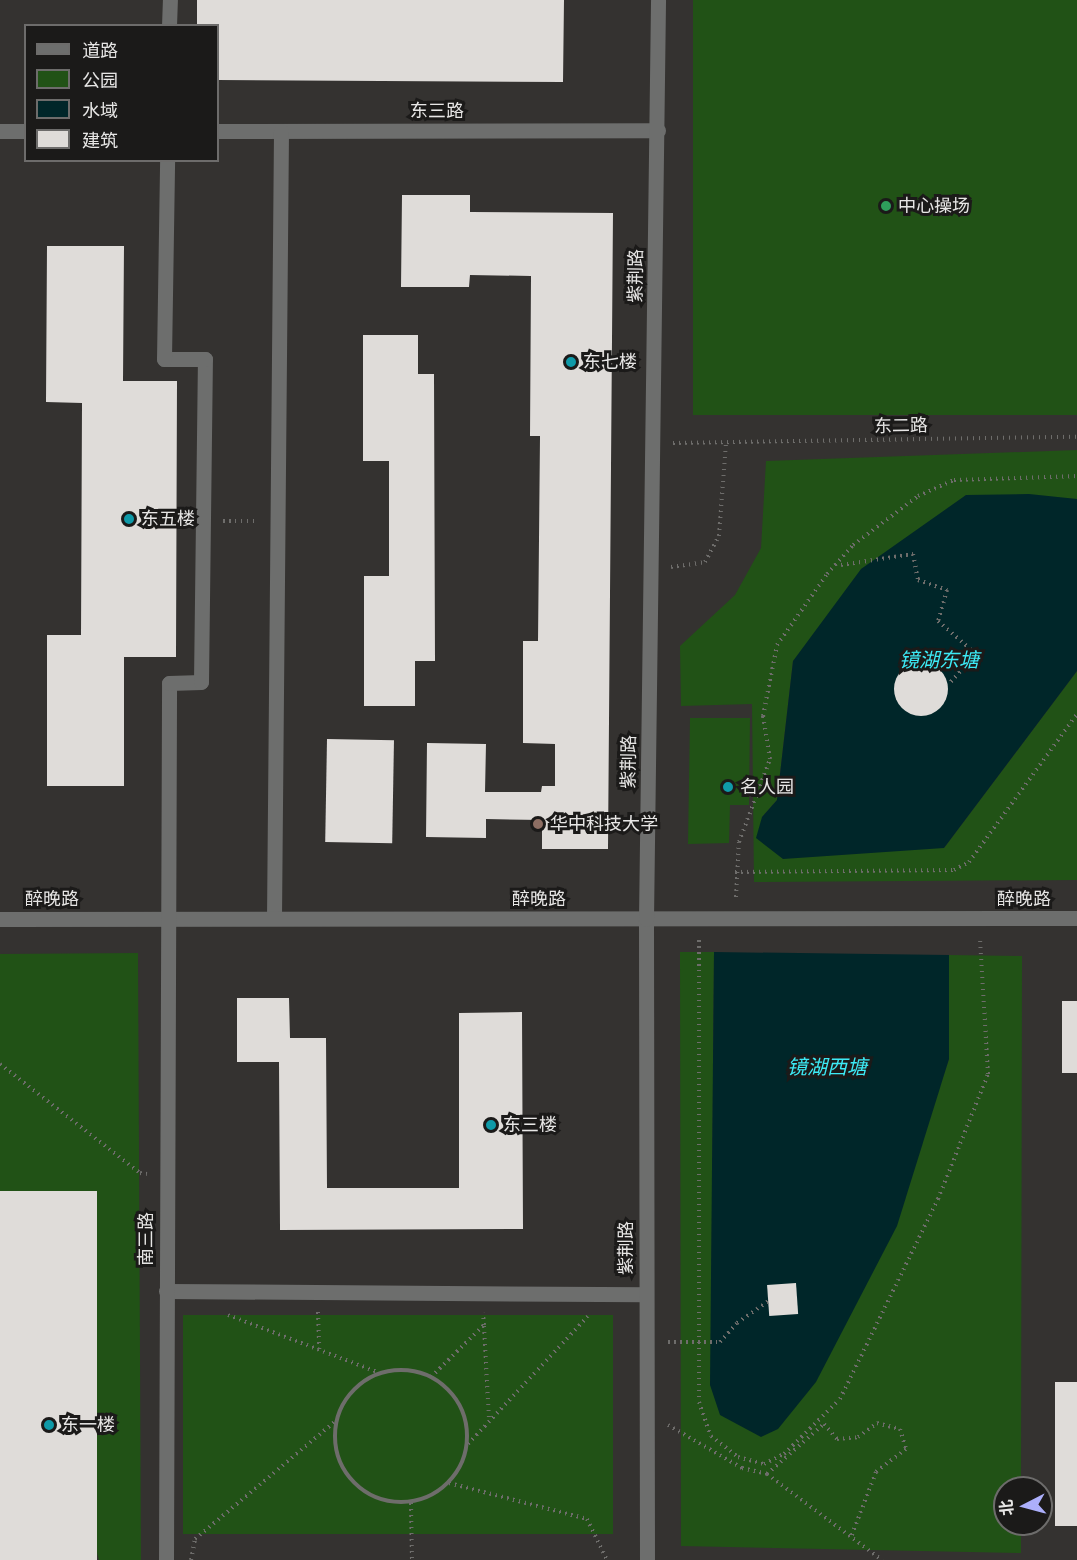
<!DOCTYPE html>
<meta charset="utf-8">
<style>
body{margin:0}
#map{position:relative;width:1077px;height:1560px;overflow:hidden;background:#343230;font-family:"DM Sans","Noto Sans SC",sans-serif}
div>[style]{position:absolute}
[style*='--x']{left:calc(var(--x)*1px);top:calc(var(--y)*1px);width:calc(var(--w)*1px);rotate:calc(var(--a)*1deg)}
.green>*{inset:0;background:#215216;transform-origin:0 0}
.water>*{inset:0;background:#002629}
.building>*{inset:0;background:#dfdcd9;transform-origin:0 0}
.round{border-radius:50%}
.path>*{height:4px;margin-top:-2px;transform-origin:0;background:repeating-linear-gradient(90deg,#6e6d6b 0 1.5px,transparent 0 6px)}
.path>.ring{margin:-2px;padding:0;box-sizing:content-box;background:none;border:4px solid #6e6d6b;border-radius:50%}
.minor>*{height:15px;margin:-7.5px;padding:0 7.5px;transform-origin:7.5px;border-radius:7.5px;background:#6d6e6d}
.dots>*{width:16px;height:16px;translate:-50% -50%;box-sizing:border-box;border:3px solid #1b1a19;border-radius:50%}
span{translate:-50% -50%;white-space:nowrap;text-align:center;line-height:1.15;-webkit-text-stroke:6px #1b1a19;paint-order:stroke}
.street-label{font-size:18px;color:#e7e6e5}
.poi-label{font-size:18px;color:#e7e6e5}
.left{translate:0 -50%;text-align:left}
.water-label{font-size:20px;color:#3ceaf5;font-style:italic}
.legend{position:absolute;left:24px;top:24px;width:195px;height:138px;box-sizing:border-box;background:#1b1a19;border:2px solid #6d6c6b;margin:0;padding:8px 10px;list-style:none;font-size:18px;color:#e7e6e5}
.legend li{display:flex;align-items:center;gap:12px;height:30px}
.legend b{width:30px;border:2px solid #6d6c6b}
.north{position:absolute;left:993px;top:1476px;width:60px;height:60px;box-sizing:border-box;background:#1b1a19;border:2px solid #6d6c6b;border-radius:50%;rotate:264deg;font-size:16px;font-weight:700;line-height:24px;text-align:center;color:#e7e6e5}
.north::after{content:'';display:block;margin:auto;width:21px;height:27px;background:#acaffb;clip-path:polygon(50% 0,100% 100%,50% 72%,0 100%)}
</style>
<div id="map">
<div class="green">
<i style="left:693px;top:0;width:384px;height:415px"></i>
<i style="clip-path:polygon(1077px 450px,1077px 499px,966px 495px,793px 661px,777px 800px,762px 817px,944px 848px,1077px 671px,1077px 880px,754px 882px,752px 704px,681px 706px,680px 646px,735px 595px,761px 548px,766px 461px)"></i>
<i style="clip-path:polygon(690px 718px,750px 718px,749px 805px,730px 805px,729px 843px,688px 844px)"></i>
<i style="clip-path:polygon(680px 952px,714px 952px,711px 1342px,928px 1121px,949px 1059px,949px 955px,1022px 956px,1021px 1488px,1005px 1488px,1005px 1524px,1021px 1524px,1021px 1553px,681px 1546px)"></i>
<i style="clip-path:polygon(138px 953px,141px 1560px,99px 1560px,0 1191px,0 954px)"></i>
<i style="left:613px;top:1315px;width:219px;height:430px;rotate:90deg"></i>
</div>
<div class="water">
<i style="clip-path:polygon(1029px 494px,1077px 499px,1077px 671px,944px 848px,783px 859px,756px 838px,762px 817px,777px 800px,793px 661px,861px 569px,966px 495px)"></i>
<i style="clip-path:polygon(714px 952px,949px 955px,949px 1059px,897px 1226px,816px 1382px,778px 1429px,761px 1437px,720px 1415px,710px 1385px)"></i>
</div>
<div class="building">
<i style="clip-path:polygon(197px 0,564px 0,563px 82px,218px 80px,218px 26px,197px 26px)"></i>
<i style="clip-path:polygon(402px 195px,470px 195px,470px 212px,613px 213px,608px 849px,542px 849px,542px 820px,486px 819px,486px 838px,426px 837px,427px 743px,486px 744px,485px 792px,541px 792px,542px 786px,555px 786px,555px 744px,523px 743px,523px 641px,538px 641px,540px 436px,530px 436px,531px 276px,470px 275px,469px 287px,401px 287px)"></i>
<i style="clip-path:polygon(47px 246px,124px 246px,123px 381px,177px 381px,176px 657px,124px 657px,124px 786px,47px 786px,47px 635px,81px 635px,82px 403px,46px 402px)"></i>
<i style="clip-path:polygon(363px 335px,418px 335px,418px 374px,434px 374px,435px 661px,415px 661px,415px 706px,364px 706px,364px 576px,389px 576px,389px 461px,363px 461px)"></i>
<i class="round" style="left:894px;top:662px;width:54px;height:54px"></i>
<i style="left:327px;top:739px;width:67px;height:103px;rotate:1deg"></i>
<i style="clip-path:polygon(237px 998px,289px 998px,290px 1038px,326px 1038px,327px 1188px,459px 1188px,459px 1013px,522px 1012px,523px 1229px,280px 1230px,279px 1062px,237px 1062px)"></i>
<i style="left:1062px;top:1001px;width:15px;height:72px"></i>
<i style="left:0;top:1191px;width:97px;height:369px"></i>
<i style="left:796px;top:1283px;width:31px;height:29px;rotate:86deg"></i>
<i style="left:1055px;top:1382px;width:22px;height:144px"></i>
</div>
<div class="path">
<i style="--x:673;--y:443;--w:404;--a:-0.9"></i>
<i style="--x:223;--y:521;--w:34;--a:0"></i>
<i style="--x:841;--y:565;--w:73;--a:-8.7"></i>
<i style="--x:913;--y:554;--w:26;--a:79"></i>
<i style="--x:918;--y:580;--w:31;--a:19"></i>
<i style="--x:947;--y:590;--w:32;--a:106"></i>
<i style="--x:938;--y:621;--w:50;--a:41"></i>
<i style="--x:976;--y:654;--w:42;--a:132.1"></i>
<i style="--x:671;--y:567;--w:34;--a:-8"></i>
<i style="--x:705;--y:562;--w:30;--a:-62"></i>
<i style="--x:719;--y:536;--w:94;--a:-85.7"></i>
<i style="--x:735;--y:872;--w:219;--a:-0.5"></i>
<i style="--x:954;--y:870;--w:17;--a:-28"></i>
<i style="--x:969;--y:862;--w:183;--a:-53.9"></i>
<i style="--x:736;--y:897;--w:55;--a:-86.9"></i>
<i style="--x:739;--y:842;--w:89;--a:-69.5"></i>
<i style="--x:770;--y:759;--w:44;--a:-99.2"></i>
<i style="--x:763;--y:716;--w:72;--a:-78.8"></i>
<i style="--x:777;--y:645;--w:87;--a:-54.8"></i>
<i style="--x:827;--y:574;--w:39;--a:-48"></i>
<i style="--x:853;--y:545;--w:81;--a:-37"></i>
<i style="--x:918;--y:496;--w:39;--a:-24"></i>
<i style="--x:954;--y:480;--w:123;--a:-1.9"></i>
<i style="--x:699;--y:940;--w:462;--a:90"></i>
<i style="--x:699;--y:1402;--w:36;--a:71"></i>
<i style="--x:711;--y:1436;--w:34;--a:38"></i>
<i style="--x:738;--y:1457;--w:27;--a:15"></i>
<i style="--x:764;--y:1464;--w:22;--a:-27"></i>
<i style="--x:784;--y:1454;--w:78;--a:-44.5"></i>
<i style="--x:840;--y:1399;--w:223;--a:-63.9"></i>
<i style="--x:938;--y:1199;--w:135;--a:-68.2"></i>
<i style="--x:988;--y:1074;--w:136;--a:-93.4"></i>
<i style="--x:0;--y:1064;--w:177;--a:37.9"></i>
<i style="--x:140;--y:1173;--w:7;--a:8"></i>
<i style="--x:318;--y:1312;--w:38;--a:88"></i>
<i style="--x:228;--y:1315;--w:163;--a:20.9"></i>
<i style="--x:484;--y:1326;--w:93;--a:86.9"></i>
<i style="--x:668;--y:1342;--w:52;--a:0"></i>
<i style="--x:720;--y:1342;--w:25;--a:-48"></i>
<i style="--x:737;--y:1323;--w:39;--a:-35"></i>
<i class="ring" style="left:335px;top:1370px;width:128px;height:128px"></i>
<i style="--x:431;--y:1377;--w:74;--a:-44.5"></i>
<i style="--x:484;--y:1325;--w:12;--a:-95"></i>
<i style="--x:668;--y:1425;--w:86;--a:30.2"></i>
<i style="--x:742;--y:1468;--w:26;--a:13"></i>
<i style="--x:767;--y:1474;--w:144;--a:36.8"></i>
<i style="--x:468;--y:1444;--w:175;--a:-46.8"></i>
<i style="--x:767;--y:1474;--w:76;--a:-41.3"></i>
<i style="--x:824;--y:1424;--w:20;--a:49"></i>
<i style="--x:837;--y:1439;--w:21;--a:-5"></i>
<i style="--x:858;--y:1437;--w:24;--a:-36"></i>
<i style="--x:877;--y:1423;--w:24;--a:15"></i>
<i style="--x:900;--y:1429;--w:21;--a:73"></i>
<i style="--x:906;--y:1449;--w:38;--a:143"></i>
<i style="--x:876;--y:1472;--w:70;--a:111"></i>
<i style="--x:449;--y:1483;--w:143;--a:14.6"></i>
<i style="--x:587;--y:1519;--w:46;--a:64"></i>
<i style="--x:411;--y:1503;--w:57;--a:89"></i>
<i style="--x:191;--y:1560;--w:21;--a:-79"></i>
<i style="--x:195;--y:1539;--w:185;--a:-40"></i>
</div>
<div class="minor">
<i style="--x:169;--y:26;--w:26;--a:-88"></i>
<i style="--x:0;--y:131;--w:26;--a:0"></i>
<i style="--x:218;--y:131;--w:440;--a:-0.1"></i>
<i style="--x:274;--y:918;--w:787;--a:-89.49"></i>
<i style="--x:0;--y:919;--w:1077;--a:-0.05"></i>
<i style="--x:166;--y:1291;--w:480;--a:0.4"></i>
<i style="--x:166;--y:1560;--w:877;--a:-89.8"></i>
<i style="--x:169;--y:683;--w:32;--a:-2"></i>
<i style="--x:201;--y:682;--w:323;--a:-89.3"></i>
<i style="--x:205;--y:359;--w:41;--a:180"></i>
<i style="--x:164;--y:359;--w:199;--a:-89.1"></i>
<i style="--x:647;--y:1560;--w:641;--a:-90.09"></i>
<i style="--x:646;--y:919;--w:919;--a:-89.25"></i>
</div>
<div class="dots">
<i style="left:886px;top:206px;background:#2e9e5b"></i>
<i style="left:571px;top:362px;background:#0f9aa8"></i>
<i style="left:129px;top:519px;background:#0f9aa8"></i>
<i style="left:728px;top:787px;background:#0f9aa8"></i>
<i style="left:538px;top:824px;background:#8d6e63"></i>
<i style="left:491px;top:1125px;background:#0f9aa8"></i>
<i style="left:49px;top:1425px;background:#0f9aa8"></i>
</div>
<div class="street-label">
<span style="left:437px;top:111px">东三路</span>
<span style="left:636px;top:276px;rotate:-89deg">紫荆路</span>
<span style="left:901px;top:426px;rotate:-1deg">东二路</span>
<span style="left:629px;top:762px;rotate:-89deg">紫荆路</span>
<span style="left:52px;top:899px">醉晚路</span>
<span style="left:539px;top:899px">醉晚路</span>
<span style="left:1024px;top:899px">醉晚路</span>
<span style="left:146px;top:1239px;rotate:-90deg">南三路</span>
<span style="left:626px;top:1248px;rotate:-90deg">紫荆路</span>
</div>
<div class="poi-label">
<span class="left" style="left:898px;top:206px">中心操场</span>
<span class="left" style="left:583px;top:362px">东七楼</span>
<span class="left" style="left:141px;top:519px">东五楼</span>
<span class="left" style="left:740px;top:787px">名人园</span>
<span class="left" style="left:550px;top:824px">华中科技大学</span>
<span class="left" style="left:503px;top:1125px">东三楼</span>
<span class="left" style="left:61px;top:1425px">东一楼</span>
</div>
<div class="water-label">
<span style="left:939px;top:660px">镜湖东塘</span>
<span style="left:827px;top:1067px">镜湖西塘</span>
</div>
<ul class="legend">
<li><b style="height:8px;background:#6d6e6d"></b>道路</li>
<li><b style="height:16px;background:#215216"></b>公园</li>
<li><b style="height:16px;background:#002629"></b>水域</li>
<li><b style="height:16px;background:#dfdcd9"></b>建筑</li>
</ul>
<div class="north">北</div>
</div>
